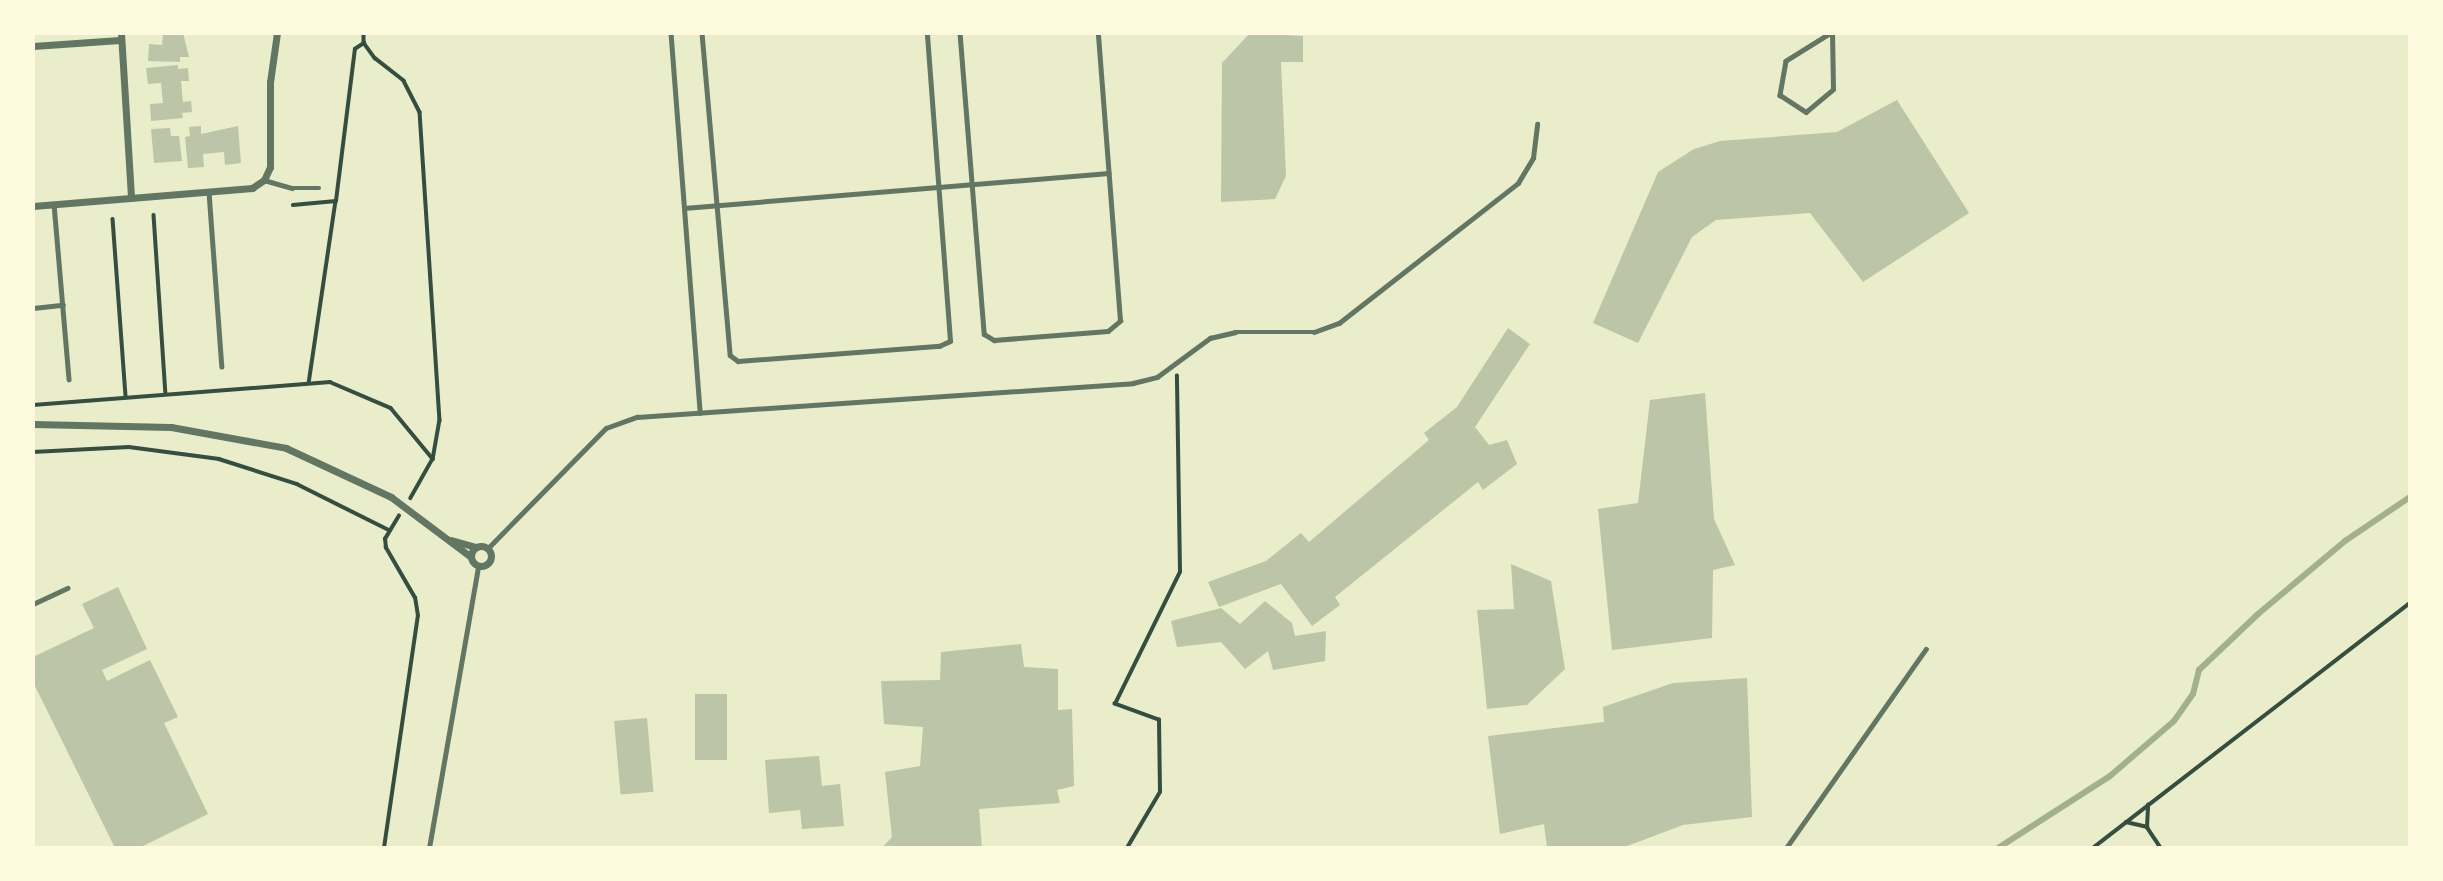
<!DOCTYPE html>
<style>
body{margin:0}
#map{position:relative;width:2443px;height:881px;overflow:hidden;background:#e9edc9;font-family:Helvetica,sans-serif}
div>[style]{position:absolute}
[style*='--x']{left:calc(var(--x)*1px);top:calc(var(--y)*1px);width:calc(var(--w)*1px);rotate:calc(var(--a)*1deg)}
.stream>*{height:6px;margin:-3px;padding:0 3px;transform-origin:3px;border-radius:3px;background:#a3b18a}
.building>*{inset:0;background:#bcc5a7;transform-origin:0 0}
.path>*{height:3.5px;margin:-1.75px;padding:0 1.75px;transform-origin:1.75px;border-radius:1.75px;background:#344e41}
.service>*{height:4.5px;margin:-2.25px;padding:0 2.25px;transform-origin:2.25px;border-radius:2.25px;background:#617663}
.minor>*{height:7px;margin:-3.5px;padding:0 3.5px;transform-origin:3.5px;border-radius:3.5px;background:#617663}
.minor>.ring{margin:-3.5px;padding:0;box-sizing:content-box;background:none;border:7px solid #617663;border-radius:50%}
span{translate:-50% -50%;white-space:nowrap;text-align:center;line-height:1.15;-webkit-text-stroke:7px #fefae0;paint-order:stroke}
.frame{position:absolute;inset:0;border:35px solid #fefae0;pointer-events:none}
</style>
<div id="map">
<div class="stream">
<i style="--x:1998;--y:848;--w:133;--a:-32.7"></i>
<i style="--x:2110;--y:776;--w:84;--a:-40.7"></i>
<i style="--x:2174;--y:721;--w:33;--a:-55"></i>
<i style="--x:2193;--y:694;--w:25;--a:-76"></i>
<i style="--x:2199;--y:670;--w:81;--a:-43.5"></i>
<i style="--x:2258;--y:614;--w:114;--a:-40"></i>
<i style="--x:2345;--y:541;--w:78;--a:-34.1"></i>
</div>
<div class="building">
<i style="clip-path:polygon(163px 33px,183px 33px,189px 57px,180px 57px,180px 62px,148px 61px,149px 44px,162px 45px)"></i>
<i style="clip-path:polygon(1250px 33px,1303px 36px,1303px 62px,1281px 62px,1286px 176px,1275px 199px,1221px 202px,1222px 63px)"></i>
<i style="clip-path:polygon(178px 65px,178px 69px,188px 68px,189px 81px,181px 81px,183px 102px,191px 101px,192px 112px,182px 113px,183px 118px,151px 121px,150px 104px,163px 103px,161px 83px,148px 84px,146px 68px)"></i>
<i style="clip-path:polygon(1897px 100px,1969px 213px,1863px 282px,1810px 213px,1716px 220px,1692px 237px,1638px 343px,1593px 323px,1658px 172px,1694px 149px,1720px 141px,1837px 132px)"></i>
<i style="clip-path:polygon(201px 126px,201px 134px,238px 126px,241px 163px,225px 165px,224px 152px,203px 154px,204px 167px,188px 168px,185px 137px,190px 136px,189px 127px)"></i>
<i style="clip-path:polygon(170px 128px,171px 136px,179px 136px,182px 161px,154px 163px,151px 129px)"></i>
<i style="clip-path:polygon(1508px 328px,1530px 344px,1475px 427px,1489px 445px,1507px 440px,1517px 464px,1483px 490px,1478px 482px,1335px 597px,1340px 605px,1312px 626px,1281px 584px,1219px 607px,1208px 582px,1266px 561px,1301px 533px,1309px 542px,1429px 440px,1424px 433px,1457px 407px)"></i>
<i style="clip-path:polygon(1705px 393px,1714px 519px,1735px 565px,1713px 570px,1712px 638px,1612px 650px,1598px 509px,1638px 503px,1650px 400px)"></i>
<i style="clip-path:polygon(1511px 564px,1551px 581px,1565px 669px,1527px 705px,1487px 709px,1477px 610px,1514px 609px)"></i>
<i style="clip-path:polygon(118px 587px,147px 649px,102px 670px,107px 681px,150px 660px,178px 717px,164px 723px,208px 814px,139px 848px,115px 848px,33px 682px,33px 657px,94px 628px,82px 604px)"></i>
<i style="clip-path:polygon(1265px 601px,1292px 623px,1295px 636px,1326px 631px,1325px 661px,1273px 670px,1268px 651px,1245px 669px,1221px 642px,1177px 647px,1171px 621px,1221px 608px,1240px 624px)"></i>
<i style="clip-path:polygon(1021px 644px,1024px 667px,1058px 669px,1058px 710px,1072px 709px,1074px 786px,1057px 790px,1060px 803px,979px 809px,982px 848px,882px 848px,892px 837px,885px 772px,920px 766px,923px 727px,884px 724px,881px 681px,940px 680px,941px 652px)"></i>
<i style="clip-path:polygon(1747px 678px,1752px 817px,1683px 825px,1622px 848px,1547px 848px,1544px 824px,1500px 834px,1488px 736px,1604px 722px,1603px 707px,1673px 683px)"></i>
<i style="left:695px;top:694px;width:32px;height:66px"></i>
<i style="left:647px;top:718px;width:74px;height:33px;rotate:85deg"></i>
<i style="clip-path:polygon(819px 756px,822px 786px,840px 784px,844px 826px,802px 829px,800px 810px,769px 813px,765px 760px)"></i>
</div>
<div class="path">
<i style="--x:364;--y:33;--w:10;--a:90"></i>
<i style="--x:364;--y:43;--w:19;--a:54"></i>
<i style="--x:375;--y:58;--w:37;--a:38"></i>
<i style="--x:404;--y:81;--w:35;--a:63"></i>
<i style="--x:420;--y:112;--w:309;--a:86.3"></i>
<i style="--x:440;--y:420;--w:40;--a:100"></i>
<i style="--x:433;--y:459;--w:45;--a:119.4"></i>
<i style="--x:336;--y:201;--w:153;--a:-82.9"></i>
<i style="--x:355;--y:49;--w:11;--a:-34"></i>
<i style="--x:293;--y:205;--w:43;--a:-5.3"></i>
<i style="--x:336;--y:201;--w:184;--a:98.4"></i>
<i style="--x:154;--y:215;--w:179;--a:86.2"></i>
<i style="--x:113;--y:219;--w:178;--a:85.8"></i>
<i style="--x:33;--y:405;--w:298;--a:-4.4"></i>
<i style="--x:330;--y:382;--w:66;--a:23.1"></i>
<i style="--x:391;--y:408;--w:66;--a:50.5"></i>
<i style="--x:33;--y:452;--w:96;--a:-3"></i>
<i style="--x:129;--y:447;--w:91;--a:7.6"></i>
<i style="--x:219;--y:459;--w:82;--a:17.8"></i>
<i style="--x:297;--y:484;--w:103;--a:26.6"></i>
<i style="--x:2126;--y:822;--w:22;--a:13"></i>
<i style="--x:2147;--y:827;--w:25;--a:56"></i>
<i style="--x:2147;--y:827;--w:22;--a:-87"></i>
<i style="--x:384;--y:848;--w:234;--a:-81.7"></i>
<i style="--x:418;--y:616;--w:18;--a:-99"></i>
<i style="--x:415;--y:598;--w:58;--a:-120.1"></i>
<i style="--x:386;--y:548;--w:9;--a:-96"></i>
<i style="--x:385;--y:539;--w:27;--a:-59"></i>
<i style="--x:1127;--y:848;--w:65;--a:-59.5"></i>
<i style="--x:1160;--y:792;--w:72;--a:-90.8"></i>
<i style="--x:1159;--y:720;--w:47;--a:-160"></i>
<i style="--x:1115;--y:704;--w:147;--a:-63.8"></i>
<i style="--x:1180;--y:572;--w:196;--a:-90.9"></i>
<i style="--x:2093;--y:848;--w:401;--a:-37.7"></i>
</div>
<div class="service">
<i style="--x:671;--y:33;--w:381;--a:85.6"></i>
<i style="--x:702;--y:33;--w:323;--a:85"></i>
<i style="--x:730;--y:355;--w:10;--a:37"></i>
<i style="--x:738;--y:361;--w:202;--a:-4.3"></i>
<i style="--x:939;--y:346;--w:12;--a:-24"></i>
<i style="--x:950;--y:341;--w:309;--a:-94.3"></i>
<i style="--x:960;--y:33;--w:302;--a:85.4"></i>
<i style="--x:984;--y:334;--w:12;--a:31"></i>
<i style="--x:994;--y:340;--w:114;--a:-4.5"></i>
<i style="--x:1108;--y:331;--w:16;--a:-40"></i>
<i style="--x:1120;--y:321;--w:289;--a:-94.4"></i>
<i style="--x:1831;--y:33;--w:53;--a:148.1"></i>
<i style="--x:1786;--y:61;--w:35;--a:100"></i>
<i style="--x:1780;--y:95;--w:31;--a:33"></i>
<i style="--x:1806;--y:112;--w:35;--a:-40"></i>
<i style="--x:1833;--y:89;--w:56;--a:-91"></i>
<i style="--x:264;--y:180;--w:29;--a:16"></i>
<i style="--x:292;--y:188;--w:27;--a:0"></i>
<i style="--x:209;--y:192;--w:175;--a:85.8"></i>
<i style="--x:54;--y:204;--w:176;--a:85.1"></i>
<i style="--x:684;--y:208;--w:426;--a:-4.7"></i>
<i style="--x:33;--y:308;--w:30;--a:-6"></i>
<i style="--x:488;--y:548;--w:168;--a:-45.5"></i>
<i style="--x:606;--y:428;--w:33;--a:-20"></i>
<i style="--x:637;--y:417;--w:497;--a:-3.9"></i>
<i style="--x:1133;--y:383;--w:25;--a:-14"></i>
<i style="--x:1157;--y:377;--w:66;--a:-36.3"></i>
<i style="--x:1210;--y:338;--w:26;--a:-13"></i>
<i style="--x:1235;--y:332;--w:79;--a:0"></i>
<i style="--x:1314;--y:332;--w:27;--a:-20"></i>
<i style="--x:1339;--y:323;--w:227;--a:-38"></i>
<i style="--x:1518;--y:183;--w:29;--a:-59"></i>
<i style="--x:1533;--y:158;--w:34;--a:-83"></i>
<i style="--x:33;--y:604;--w:38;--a:-25"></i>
<i style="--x:429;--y:848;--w:286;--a:-80.1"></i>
<i style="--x:1786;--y:848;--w:243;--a:-54.9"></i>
</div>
<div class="minor">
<i style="--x:121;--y:33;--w:165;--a:86.5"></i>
<i style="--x:33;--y:46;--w:87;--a:-3.9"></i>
<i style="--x:33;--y:206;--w:220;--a:-4.7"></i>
<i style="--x:252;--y:188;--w:14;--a:-34"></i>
<i style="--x:264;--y:180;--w:14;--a:-65"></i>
<i style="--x:270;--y:167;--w:85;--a:-90"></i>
<i style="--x:270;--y:82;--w:49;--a:-81.9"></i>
<i style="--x:33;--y:424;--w:138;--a:1.2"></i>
<i style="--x:171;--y:427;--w:117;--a:10.3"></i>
<i style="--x:286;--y:448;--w:116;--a:25"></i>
<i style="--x:391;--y:497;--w:100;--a:36.9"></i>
<i style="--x:451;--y:540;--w:26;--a:16"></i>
<i class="ring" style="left:471px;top:546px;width:13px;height:13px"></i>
</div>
<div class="frame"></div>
</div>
